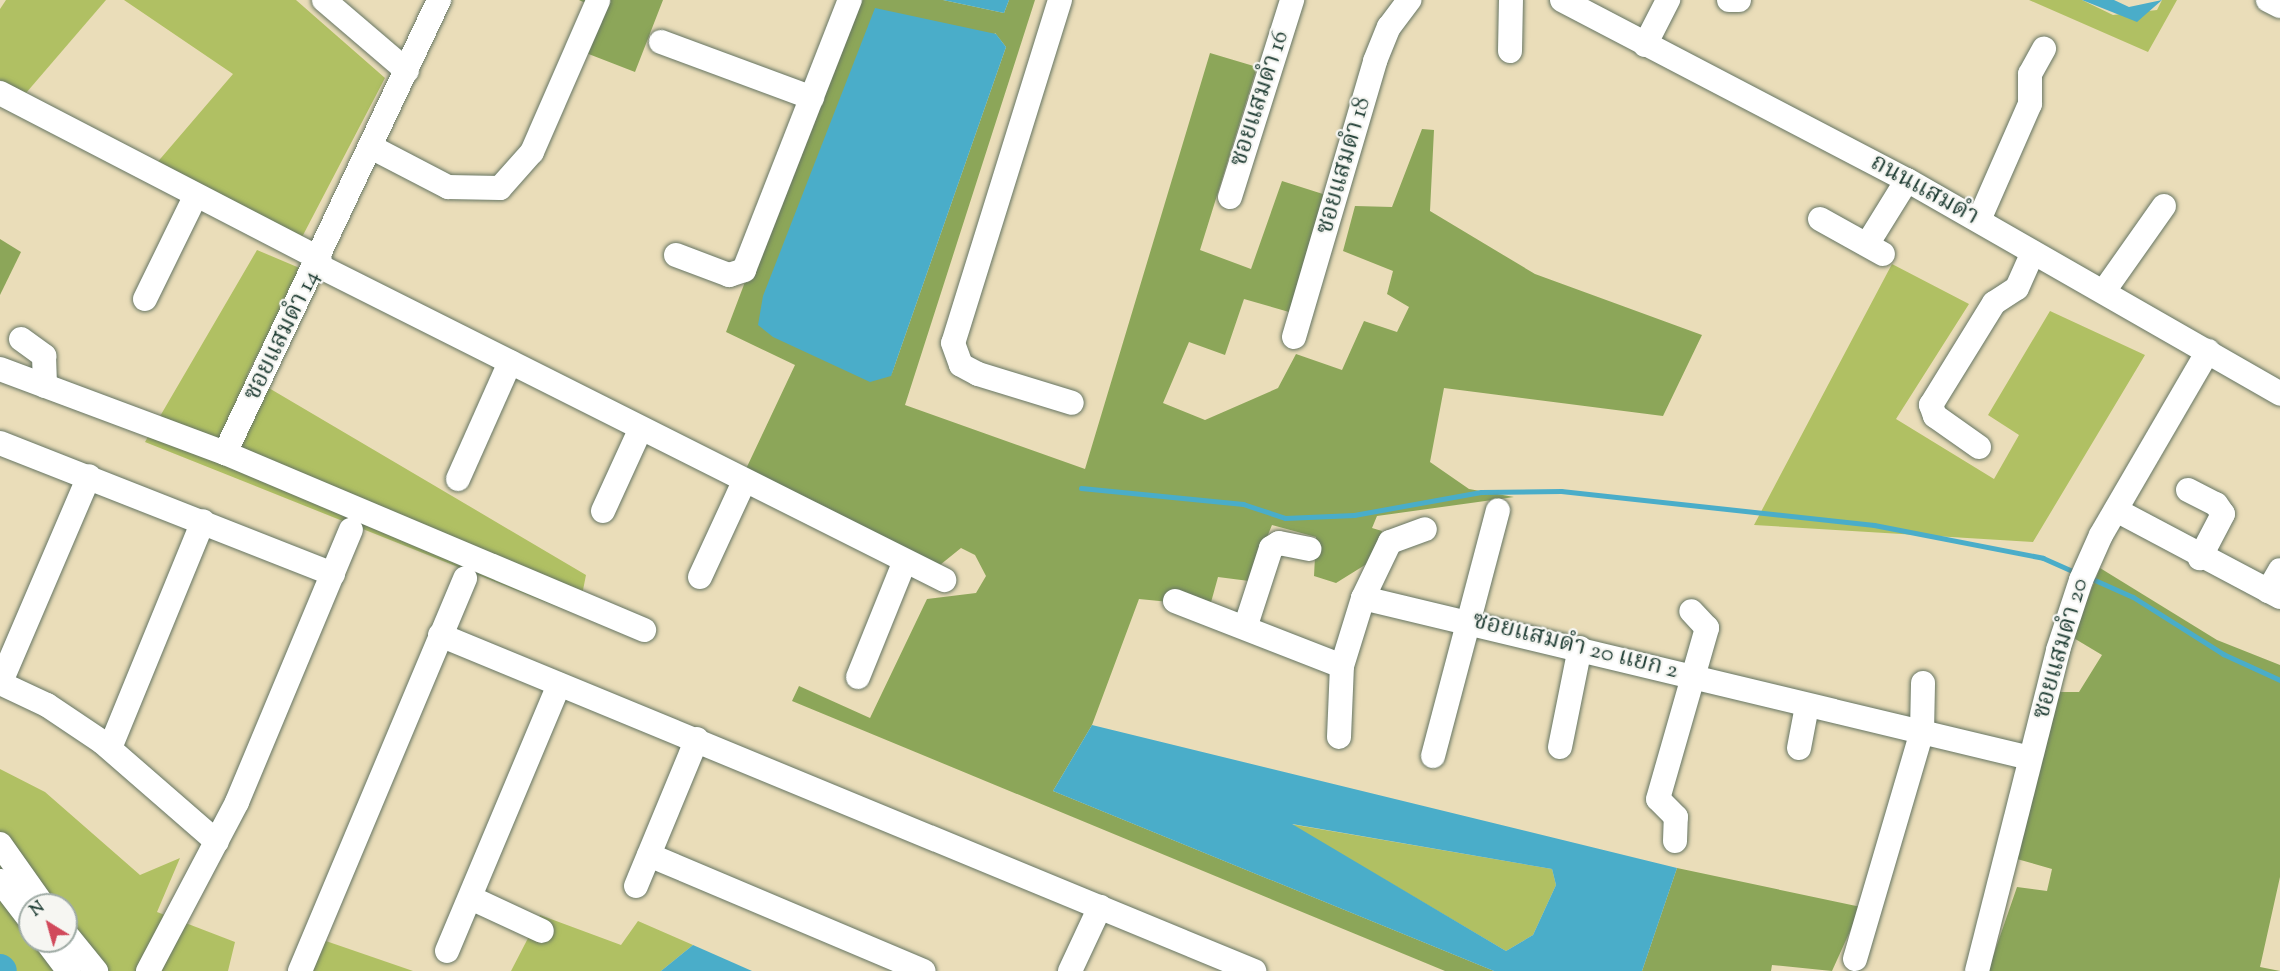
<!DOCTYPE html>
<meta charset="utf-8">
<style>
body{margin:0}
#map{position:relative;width:2280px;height:971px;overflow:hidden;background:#eaddb9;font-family:"Sorts Mill Goudy","Noto Serif Thai",serif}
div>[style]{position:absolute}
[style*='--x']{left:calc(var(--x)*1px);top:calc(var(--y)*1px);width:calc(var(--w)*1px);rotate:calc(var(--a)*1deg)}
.green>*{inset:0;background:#b0c063}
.forest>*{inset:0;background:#8ca659}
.water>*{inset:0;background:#4aadc9}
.stream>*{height:5px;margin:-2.5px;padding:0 2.5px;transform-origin:2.5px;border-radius:2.5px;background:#4aadc9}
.river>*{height:32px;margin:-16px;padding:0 16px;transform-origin:16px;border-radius:16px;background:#4aadc9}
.roads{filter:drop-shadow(0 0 2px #667563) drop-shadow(0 0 2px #667563)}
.minor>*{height:24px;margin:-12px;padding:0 12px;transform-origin:12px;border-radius:12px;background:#fff}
span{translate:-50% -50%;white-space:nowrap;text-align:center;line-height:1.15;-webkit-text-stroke:4.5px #f6f6f2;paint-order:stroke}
.street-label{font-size:24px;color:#1f3d34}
.north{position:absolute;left:18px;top:893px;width:60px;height:60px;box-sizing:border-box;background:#f6f6f2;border:2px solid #a0aca6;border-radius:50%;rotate:323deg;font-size:16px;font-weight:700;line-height:24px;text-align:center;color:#1f3d34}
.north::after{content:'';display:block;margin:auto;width:21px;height:27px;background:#d1495b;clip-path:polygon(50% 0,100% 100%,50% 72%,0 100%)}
</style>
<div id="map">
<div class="green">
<i style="clip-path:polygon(6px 0,106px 0,26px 93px,0 80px,0 9px)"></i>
<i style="clip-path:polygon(124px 0,296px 0,385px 78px,301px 239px,155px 165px,233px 74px)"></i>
<i style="clip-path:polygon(2029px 0,2082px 0,2113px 15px,2157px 10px,2162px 0,2177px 0,2148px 52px)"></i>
<i style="clip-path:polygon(257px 250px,302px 269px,247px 375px,586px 575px,578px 615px,145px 442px)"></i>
<i style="clip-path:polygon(1892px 264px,1969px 304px,1896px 419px,1994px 479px,2019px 435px,1988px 415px,2050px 311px,2145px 355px,2033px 542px,1754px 525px)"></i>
<i style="clip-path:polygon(evenodd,0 769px,45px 792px,140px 875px,180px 858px,157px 912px,235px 942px,228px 971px,0 971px,0 769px,30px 905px,66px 905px,66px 941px,30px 941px,30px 905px)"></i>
<i style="clip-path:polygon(1290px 824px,1552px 869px,1556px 885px,1533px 935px,1506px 951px)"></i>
<i style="clip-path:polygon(540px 915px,621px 945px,638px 921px,693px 945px,661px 971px,511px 971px)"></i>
<i style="clip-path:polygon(323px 940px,413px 971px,313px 971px)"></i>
</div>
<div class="forest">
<i style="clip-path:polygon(579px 0,663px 0,635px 72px,586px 53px,602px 11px)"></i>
<i style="clip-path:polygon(evenodd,852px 0,943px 0,1004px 13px,1009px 0,1035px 0,905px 405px,1085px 469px,1210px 53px,1257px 67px,1200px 250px,1251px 269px,1282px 181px,1326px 195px,1289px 312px,1244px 299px,1225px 355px,1189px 342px,1163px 403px,1205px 420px,1278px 388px,1296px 354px,1342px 370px,1364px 321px,1397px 332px,1409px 307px,1387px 294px,1393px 271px,1343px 251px,1355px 206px,1392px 207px,1422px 129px,1434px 130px,1430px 211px,1535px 274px,1702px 335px,1663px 416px,1444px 388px,1430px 462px,1469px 489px,1514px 497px,1377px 516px,1372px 528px,1382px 531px,1373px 560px,1336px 583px,1314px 576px,1316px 537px,1272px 525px,1249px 581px,1218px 577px,1210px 606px,1139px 599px,1092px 725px,1053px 791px,1494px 971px,1445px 971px,792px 701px,799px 686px,870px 718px,927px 599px,976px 593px,986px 576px,975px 555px,961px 548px,935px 569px,745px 471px,795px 365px,726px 332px,852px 0,995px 33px,1006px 47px,891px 376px,995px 33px)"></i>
<i style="clip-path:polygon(0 239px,21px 252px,0 295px)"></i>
<i style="clip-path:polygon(2100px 568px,2217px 640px,2280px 665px,2280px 877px,2260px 967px,2280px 971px,1988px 971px,2017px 887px,2047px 891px,2052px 869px,2017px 859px,2059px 692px,2079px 692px,2102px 655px,2072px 637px)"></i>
<i style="clip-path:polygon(1677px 868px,1861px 907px,1832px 971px,1772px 965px,1771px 971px,1642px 971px)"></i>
</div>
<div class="water">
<i style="clip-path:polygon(943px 0,1009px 0,1004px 13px)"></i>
<i style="clip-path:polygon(2082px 0,2114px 0,2129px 7px,2162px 0,2137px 22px)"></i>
<i style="clip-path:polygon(875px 8px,996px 34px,1006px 47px,891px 376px,870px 382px,773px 337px,758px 325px,763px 296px)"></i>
<i style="clip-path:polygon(evenodd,1092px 725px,1677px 868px,1642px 971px,1494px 971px,1053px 791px,1092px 725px,1292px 824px,1552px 869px,1556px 885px,1533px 935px,1506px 951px,1292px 824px)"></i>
<i style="clip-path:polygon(693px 945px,752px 971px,661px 971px)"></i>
</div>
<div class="stream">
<i style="--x:1081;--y:488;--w:163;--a:5.6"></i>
<i style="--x:1243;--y:504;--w:44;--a:18.4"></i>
<i style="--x:1285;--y:518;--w:69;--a:-2.5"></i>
<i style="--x:1354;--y:515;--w:129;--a:-10.3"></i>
<i style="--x:1481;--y:492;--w:80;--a:-0.7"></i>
<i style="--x:1561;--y:491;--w:315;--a:6.2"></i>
<i style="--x:1874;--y:525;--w:172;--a:11"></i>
<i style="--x:2043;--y:558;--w:37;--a:24"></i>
<i style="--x:2088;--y:577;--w:49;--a:24"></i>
<i style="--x:2133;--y:597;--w:107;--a:32.3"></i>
<i style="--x:2223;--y:654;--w:63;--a:24.5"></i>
</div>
<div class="river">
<i style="--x:0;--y:970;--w:1;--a:45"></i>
</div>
<div class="roads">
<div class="minor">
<i style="--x:324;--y:0;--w:109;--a:40.5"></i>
<i style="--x:1060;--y:0;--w:359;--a:107.3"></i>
<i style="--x:953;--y:343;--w:23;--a:70"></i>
<i style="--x:961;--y:365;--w:19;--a:28"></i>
<i style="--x:978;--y:374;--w:98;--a:17.1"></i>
<i style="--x:1562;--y:0;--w:389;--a:27.6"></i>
<i style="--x:1907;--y:180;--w:430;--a:29.8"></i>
<i style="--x:1729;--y:0;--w:10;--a:0"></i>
<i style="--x:2268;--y:0;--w:13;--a:27"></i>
<i style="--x:661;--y:42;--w:161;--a:20.3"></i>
<i style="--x:1645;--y:45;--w:51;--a:-62.9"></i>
<i style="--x:1510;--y:51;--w:51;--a:-88.9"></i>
<i style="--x:0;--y:93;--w:360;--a:27.4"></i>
<i style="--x:371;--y:147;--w:87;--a:27.5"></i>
<i style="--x:448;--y:187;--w:52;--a:1.1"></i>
<i style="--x:500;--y:188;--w:48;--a:-48.4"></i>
<i style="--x:532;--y:152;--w:165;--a:-66.4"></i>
<i style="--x:1230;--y:197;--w:207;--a:-72.5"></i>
<i style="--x:1820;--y:219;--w:72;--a:29.1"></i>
<i style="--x:1979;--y:220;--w:127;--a:-66.3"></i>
<i style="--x:2030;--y:104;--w:30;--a:-90"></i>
<i style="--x:2030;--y:74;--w:29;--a:-61"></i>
<i style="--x:1868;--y:243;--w:74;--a:-58.2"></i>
<i style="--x:676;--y:255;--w:57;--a:20.7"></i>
<i style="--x:729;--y:275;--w:16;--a:-18"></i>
<i style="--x:744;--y:270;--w:290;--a:-68.6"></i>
<i style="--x:317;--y:265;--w:702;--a:26.67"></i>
<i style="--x:2104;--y:291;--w:104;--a:-54.8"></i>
<i style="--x:145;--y:299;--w:114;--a:-63.9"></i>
<i style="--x:1294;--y:337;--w:288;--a:-73.6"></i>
<i style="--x:1375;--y:61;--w:37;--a:-68"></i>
<i style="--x:1389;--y:27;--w:34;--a:-53"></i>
<i style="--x:21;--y:339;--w:29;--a:36"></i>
<i style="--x:44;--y:356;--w:30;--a:88"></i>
<i style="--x:0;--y:369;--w:240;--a:20.5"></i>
<i style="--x:225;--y:453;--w:501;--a:-64.71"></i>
<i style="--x:0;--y:443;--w:358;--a:21.5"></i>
<i style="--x:1979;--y:447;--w:54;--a:-144.8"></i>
<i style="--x:1935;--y:416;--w:12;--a:-110"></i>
<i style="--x:1931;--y:405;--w:120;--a:-58.3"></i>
<i style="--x:1994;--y:303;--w:27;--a:-33"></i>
<i style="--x:2017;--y:288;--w:39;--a:-66"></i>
<i style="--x:225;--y:453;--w:455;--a:22.9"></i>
<i style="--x:458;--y:479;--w:128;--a:-66"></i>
<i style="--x:2188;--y:490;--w:31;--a:27"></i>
<i style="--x:2216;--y:504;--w:12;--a:55"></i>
<i style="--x:2223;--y:514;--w:50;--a:117.6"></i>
<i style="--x:2116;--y:510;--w:186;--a:27.9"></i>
<i style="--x:603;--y:511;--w:89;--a:-65.4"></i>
<i style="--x:700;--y:577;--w:102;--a:-65.2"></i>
<i style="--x:2268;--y:591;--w:24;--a:-60"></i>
<i style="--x:1363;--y:598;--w:62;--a:-64.3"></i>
<i style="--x:1390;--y:542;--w:37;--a:-20"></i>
<i style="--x:1175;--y:601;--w:179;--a:21.3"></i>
<i style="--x:1342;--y:666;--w:71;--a:-72.8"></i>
<i style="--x:1363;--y:598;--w:686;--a:13.49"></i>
<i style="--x:1246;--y:625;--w:81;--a:-72"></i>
<i style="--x:1271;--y:548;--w:9;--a:-32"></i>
<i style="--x:1279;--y:543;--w:31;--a:11"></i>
<i style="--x:440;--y:635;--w:881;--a:22.43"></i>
<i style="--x:858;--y:677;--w:123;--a:-68"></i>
<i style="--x:0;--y:683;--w:52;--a:25.1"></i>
<i style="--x:47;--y:705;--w:66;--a:33.9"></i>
<i style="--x:102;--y:742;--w:152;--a:41"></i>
<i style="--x:0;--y:684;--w:226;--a:-66.8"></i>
<i style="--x:1339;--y:737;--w:71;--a:-87.6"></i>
<i style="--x:1560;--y:747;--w:101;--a:-78.6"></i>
<i style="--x:110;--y:748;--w:245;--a:-67.7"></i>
<i style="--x:1799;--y:748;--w:43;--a:-79.2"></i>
<i style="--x:1433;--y:756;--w:254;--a:-75.2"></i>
<i style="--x:1675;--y:841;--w:24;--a:-88"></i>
<i style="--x:1676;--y:817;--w:25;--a:-135"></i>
<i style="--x:1658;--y:799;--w:178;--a:-74"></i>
<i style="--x:1707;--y:628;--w:23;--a:-133"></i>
<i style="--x:0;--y:844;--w:75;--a:54.8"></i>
<i style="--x:649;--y:855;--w:298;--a:22.9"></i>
<i style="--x:0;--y:881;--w:49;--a:52.4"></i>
<i style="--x:636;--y:886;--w:159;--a:-67.5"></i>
<i style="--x:471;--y:898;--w:78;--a:24.9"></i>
<i style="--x:66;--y:934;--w:48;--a:51"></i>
<i style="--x:46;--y:941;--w:38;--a:53"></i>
<i style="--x:447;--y:951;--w:289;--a:-67.2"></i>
<i style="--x:1855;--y:959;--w:237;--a:-73.6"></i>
<i style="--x:1922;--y:732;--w:49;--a:-88.8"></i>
<i style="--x:148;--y:971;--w:191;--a:-62.2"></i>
<i style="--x:237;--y:802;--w:295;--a:-67.3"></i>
<i style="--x:300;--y:971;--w:426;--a:-67.2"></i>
<i style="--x:1070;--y:971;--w:71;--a:-64.9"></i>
<i style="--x:1977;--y:971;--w:331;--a:-75.8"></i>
<i style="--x:2058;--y:650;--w:74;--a:-71.8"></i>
<i style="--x:2081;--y:580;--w:49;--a:-66"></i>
<i style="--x:2101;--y:535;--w:213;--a:-59.8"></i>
</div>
</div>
<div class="street-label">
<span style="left:1261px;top:99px;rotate:-72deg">ซอยแสมดำ 16</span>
<span style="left:1345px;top:166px;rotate:-74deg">ซอยแสมดำ 18</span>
<span style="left:1924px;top:191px;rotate:29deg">ถนนแสมดำ</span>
<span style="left:283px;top:336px;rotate:-64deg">ซอยแสมดำ 14</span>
<span style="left:1575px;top:647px;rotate:14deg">ซอยแสมดำ 20 แยก 2</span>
<span style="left:2062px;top:649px;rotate:-74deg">ซอยแสมดำ 20</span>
</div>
<div class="north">N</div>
</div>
